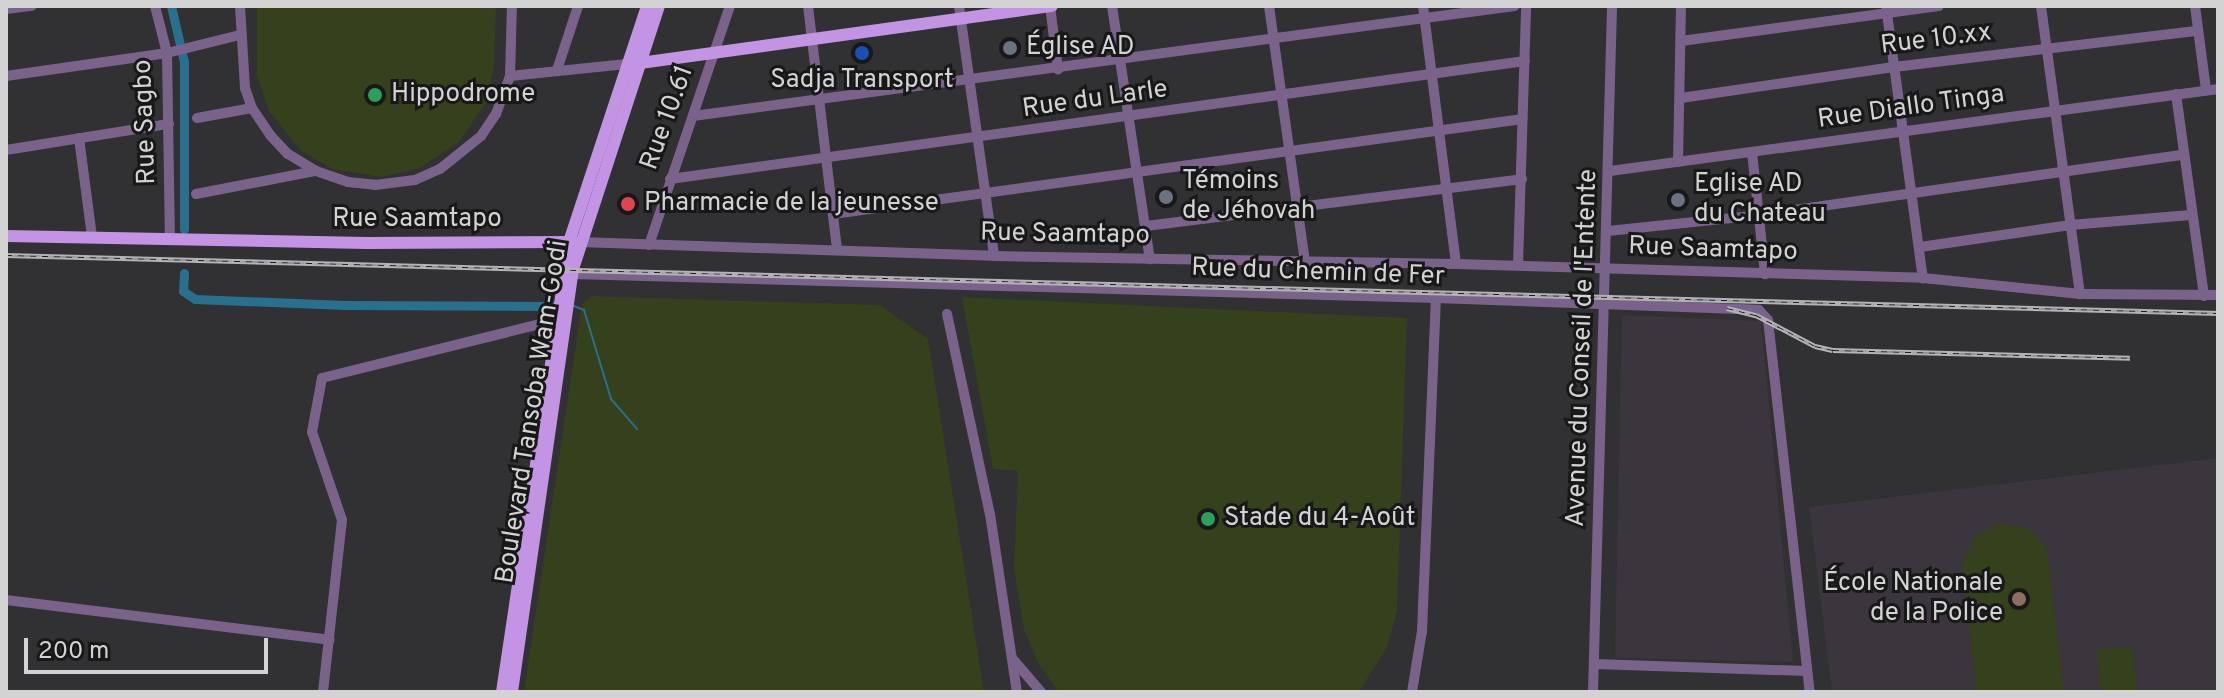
<!DOCTYPE html>
<meta charset="utf-8">
<style>
body{margin:0}
#map{position:relative;width:2224px;height:698px;overflow:hidden;background:#313032;font-family:Overpass,sans-serif}
div>[style]{position:absolute}
[style*='--x']{left:calc(var(--x)*1px);top:calc(var(--y)*1px);width:calc(var(--w)*1px);rotate:calc(var(--a)*1deg)}
.built>*{inset:0;background:#3b353d}
.green>*{inset:0;background:#35401c;transform-origin:0 0}
.stream>*{height:2px;margin:-1px;padding:0 1px;transform-origin:1px;border-radius:1px;background:#29708f}
.canal>*{height:9px;margin:-4.5px;padding:0 4.5px;transform-origin:4.5px;border-radius:4.5px;background:#29708f}
.minor>*{height:10px;margin:-5px;padding:0 5px;transform-origin:5px;border-radius:5px;background:#7a638a}
.major>*{height:12px;margin:-6px;padding:0 6px;transform-origin:6px;border-radius:6px;background:#c394e4}
.rail>*{height:5px;margin-top:-2.5px;transform-origin:0;background:repeating-linear-gradient(90deg,#191819 0 6px,#b4b3b5 0 12px);box-sizing:border-box;border-block:2px solid #b4b3b5}
.dots>*{width:22px;height:22px;translate:-50% -50%;box-sizing:border-box;border:4px solid #191819;border-radius:50%}
span{translate:-50% -50%;white-space:nowrap;text-align:center;line-height:1.15;-webkit-text-stroke:6px #191819;paint-order:stroke}
.street-label{font-size:26px;color:#d4d3d4}
.poi-label{font-size:26px;color:#d4d3d4}
.left{translate:0 -50%;text-align:left}
.right{translate:-100% -50%;text-align:right}
.frame{position:absolute;inset:0;border:8px solid #d4d3d4;pointer-events:none}
.scale{position:absolute;left:24px;top:638px;width:244px;height:36px;box-sizing:border-box;border:4px solid #d4d3d4;border-top:0;padding-left:10px;font-size:24px;line-height:28px;white-space:nowrap;color:#d4d3d4;-webkit-text-stroke:6px #191819;paint-order:stroke}
</style>
<div id="map">
<div class="built">
<i style="clip-path:polygon(1622px 315px,1761px 321px,1793px 662px,1615px 658px)"></i>
<i style="clip-path:polygon(2218px 458px,2218px 692px,1832px 692px,1809px 507px)"></i>
</div>
<div class="green">
<i style="clip-path:polygon(257px 6px,496px 6px,494px 65px,487px 101px,459px 142px,418px 169px,381px 177px,332px 169px,300px 150px,269px 111px,257px 76px)"></i>
<i style="clip-path:polygon(592px 296px,880px 305px,928px 339px,984px 692px,524px 692px,582px 304px)"></i>
<i style="clip-path:polygon(962px 297px,1407px 318px,1397px 611px,1387px 647px,1359px 692px,1059px 692px,1039px 665px,1024px 630px,1014px 568px,1018px 471px,993px 469px)"></i>
<i style="clip-path:polygon(1999px 523px,2028px 528px,2047px 549px,2064px 692px,1976px 692px,1962px 563px,1974px 537px)"></i>
<i style="left:2132px;top:646px;width:46px;height:36px;rotate:84deg"></i>
</div>
<div class="stream">
<i style="--x:574;--y:306;--w:11;--a:22"></i>
<i style="--x:584;--y:310;--w:93;--a:73.1"></i>
<i style="--x:611;--y:399;--w:40;--a:49"></i>
</div>
<div class="canal">
<i style="--x:171;--y:6;--w:57;--a:76.9"></i>
<i style="--x:184;--y:62;--w:167;--a:90"></i>
<i style="--x:184;--y:273;--w:18;--a:93"></i>
<i style="--x:183;--y:291;--w:14;--a:34"></i>
<i style="--x:195;--y:299;--w:150;--a:2.3"></i>
<i style="--x:345;--y:305;--w:208;--a:0.3"></i>
</div>
<div class="minor">
<i style="--x:155;--y:6;--w:49;--a:75.7"></i>
<i style="--x:167;--y:53;--w:185;--a:89.1"></i>
<i style="--x:240;--y:6;--w:82;--a:86.5"></i>
<i style="--x:245;--y:88;--w:21;--a:71"></i>
<i style="--x:252;--y:108;--w:32;--a:56"></i>
<i style="--x:270;--y:135;--w:26;--a:47"></i>
<i style="--x:288;--y:154;--w:33;--a:31"></i>
<i style="--x:316;--y:171;--w:34;--a:19"></i>
<i style="--x:348;--y:182;--w:27;--a:6"></i>
<i style="--x:375;--y:185;--w:40;--a:-7.1"></i>
<i style="--x:415;--y:180;--w:27;--a:-24"></i>
<i style="--x:440;--y:169;--w:53;--a:-38.8"></i>
<i style="--x:481;--y:136;--w:27;--a:-56"></i>
<i style="--x:496;--y:114;--w:40;--a:-69.8"></i>
<i style="--x:510;--y:76;--w:70;--a:-88.4"></i>
<i style="--x:808;--y:6;--w:246;--a:83.2"></i>
<i style="--x:959;--y:6;--w:252;--a:82"></i>
<i style="--x:1050;--y:6;--w:64;--a:82.8"></i>
<i style="--x:1112;--y:6;--w:256;--a:81.5"></i>
<i style="--x:1269;--y:6;--w:259;--a:82"></i>
<i style="--x:1423;--y:6;--w:260;--a:82.7"></i>
<i style="--x:1886;--y:6;--w:275;--a:82.3"></i>
<i style="--x:2041;--y:6;--w:291;--a:82.3"></i>
<i style="--x:2195;--y:6;--w:85;--a:82.5"></i>
<i style="--x:6;--y:9;--w:26;--a:-7"></i>
<i style="--x:1681;--y:41;--w:260;--a:-7.7"></i>
<i style="--x:557;--y:70;--w:67;--a:-71.8"></i>
<i style="--x:6;--y:76;--w:163;--a:-8.1"></i>
<i style="--x:167;--y:53;--w:75;--a:-13.9"></i>
<i style="--x:510;--y:76;--w:117;--a:-5.9"></i>
<i style="--x:2176;--y:94;--w:204;--a:82.1"></i>
<i style="--x:1681;--y:98;--w:215;--a:-8.3"></i>
<i style="--x:1894;--y:67;--w:306;--a:-6.8"></i>
<i style="--x:693;--y:116;--w:829;--a:-7.62"></i>
<i style="--x:197;--y:118;--w:56;--a:-10.3"></i>
<i style="--x:79;--y:138;--w:100;--a:82.5"></i>
<i style="--x:6;--y:150;--w:165;--a:-9.1"></i>
<i style="--x:1752;--y:152;--w:123;--a:83.9"></i>
<i style="--x:1678;--y:162;--w:156;--a:-88.9"></i>
<i style="--x:1610;--y:171;--w:614;--a:-7.68"></i>
<i style="--x:670;--y:179;--w:863;--a:-7.86"></i>
<i style="--x:196;--y:194;--w:122;--a:-10.9"></i>
<i style="--x:833;--y:214;--w:696;--a:-7.85"></i>
<i style="--x:1146;--y:226;--w:379;--a:-7.1"></i>
<i style="--x:1608;--y:231;--w:152;--a:-6"></i>
<i style="--x:1759;--y:215;--w:428;--a:-8.1"></i>
<i style="--x:579;--y:242;--w:415;--a:1.9"></i>
<i style="--x:994;--y:256;--w:462;--a:1"></i>
<i style="--x:1456;--y:264;--w:467;--a:1.7"></i>
<i style="--x:1923;--y:278;--w:158;--a:5.8"></i>
<i style="--x:2080;--y:294;--w:138;--a:0.4"></i>
<i style="--x:649;--y:245;--w:252;--a:-71.3"></i>
<i style="--x:1920;--y:247;--w:152;--a:-8.3"></i>
<i style="--x:2070;--y:225;--w:121;--a:-4.7"></i>
<i style="--x:1518;--y:265;--w:259;--a:-88.2"></i>
<i style="--x:572;--y:274;--w:864;--a:1.59"></i>
<i style="--x:1436;--y:298;--w:323;--a:2.1"></i>
<i style="--x:1759;--y:310;--w:13;--a:48"></i>
<i style="--x:1768;--y:320;--w:374;--a:83.6"></i>
<i style="--x:947;--y:314;--w:205;--a:77.9"></i>
<i style="--x:990;--y:514;--w:180;--a:81.4"></i>
<i style="--x:6;--y:600;--w:326;--a:7"></i>
<i style="--x:1012;--y:658;--w:45;--a:49.5"></i>
<i style="--x:1595;--y:664;--w:212;--a:1.9"></i>
<i style="--x:323;--y:692;--w:173;--a:-83.7"></i>
<i style="--x:342;--y:520;--w:93;--a:-108.8"></i>
<i style="--x:312;--y:432;--w:55;--a:-79.5"></i>
<i style="--x:322;--y:378;--w:242;--a:-13.9"></i>
<i style="--x:1412;--y:692;--w:62;--a:-80.7"></i>
<i style="--x:1422;--y:631;--w:333;--a:-87.6"></i>
<i style="--x:1593;--y:692;--w:686;--a:-88.41"></i>
</div>
<div class="major">
<i style="--x:633;--y:64;--w:423;--a:-7.9"></i>
<i style="--x:6;--y:236;--w:360;--a:1.1"></i>
<i style="--x:366;--y:243;--w:209;--a:-0.3"></i>
<i style="--x:502;--y:692;--w:455;--a:-81.5"></i>
<i style="--x:569;--y:242;--w:249;--a:-71.7"></i>
<i style="--x:512;--y:692;--w:427;--a:-81.8"></i>
<i style="--x:573;--y:269;--w:277;--a:-71.9"></i>
</div>
<div class="rail">
<i style="--x:6;--y:255;--w:2213;--a:1.5"></i>
<i style="--x:1727;--y:308;--w:30;--a:14"></i>
<i style="--x:1756;--y:315;--w:67;--a:27.7"></i>
<i style="--x:1815;--y:346;--w:18;--a:13"></i>
<i style="--x:1833;--y:350;--w:297;--a:1.5"></i>
</div>
<div class="dots">
<i style="left:1010px;top:48px;background:#6b7280"></i>
<i style="left:862px;top:53px;background:#1a4fb4"></i>
<i style="left:375px;top:95px;background:#2e9e5b"></i>
<i style="left:1166px;top:197px;background:#6b7280"></i>
<i style="left:1678px;top:200px;background:#6b7280"></i>
<i style="left:628px;top:204px;background:#e0444e"></i>
<i style="left:1208px;top:519px;background:#2e9e5b"></i>
<i style="left:2019px;top:599px;background:#8d6e63"></i>
</div>
<div class="street-label">
<span style="left:1936px;top:40px;rotate:-7deg">Rue 10.xx</span>
<span style="left:1095px;top:100px;rotate:-8deg">Rue du Larle</span>
<span style="left:1911px;top:108px;rotate:-8deg">Rue Diallo Tinga</span>
<span style="left:668px;top:118px;rotate:-70deg">Rue 10.61</span>
<span style="left:146px;top:122px;rotate:-92deg">Rue Sagbo</span>
<span style="left:417px;top:220px">Rue Saamtapo</span>
<span style="left:1065px;top:235px;rotate:1deg">Rue Saamtapo</span>
<span style="left:1713px;top:250px;rotate:2deg">Rue Saamtapo</span>
<span style="left:1318px;top:273px;rotate:2deg">Rue du Chemin de Fer</span>
<span style="left:1583px;top:348px;rotate:-88deg">Avenue du Conseil de l'Entente</span>
<span style="left:533px;top:412px;rotate:-81deg">Boulevard Tansoba Wam-Godi</span>
</div>
<div class="poi-label">
<span class="left" style="left:1026px;top:48px">Église AD</span>
<span style="left:862px;top:81px">Sadja Transport</span>
<span class="left" style="left:391px;top:95px">Hippodrome</span>
<span class="left" style="left:1182px;top:197px">Témoins<br>de Jéhovah</span>
<span class="left" style="left:1694px;top:200px">Eglise AD<br>du Chateau</span>
<span class="left" style="left:644px;top:204px">Pharmacie de la jeunesse</span>
<span class="left" style="left:1224px;top:519px">Stade du 4-Août</span>
<span class="right" style="left:2003px;top:599px">École Nationale<br>de la Police</span>
</div>
<div class="frame"></div>
<div class="scale">200 m</div>
</div>
